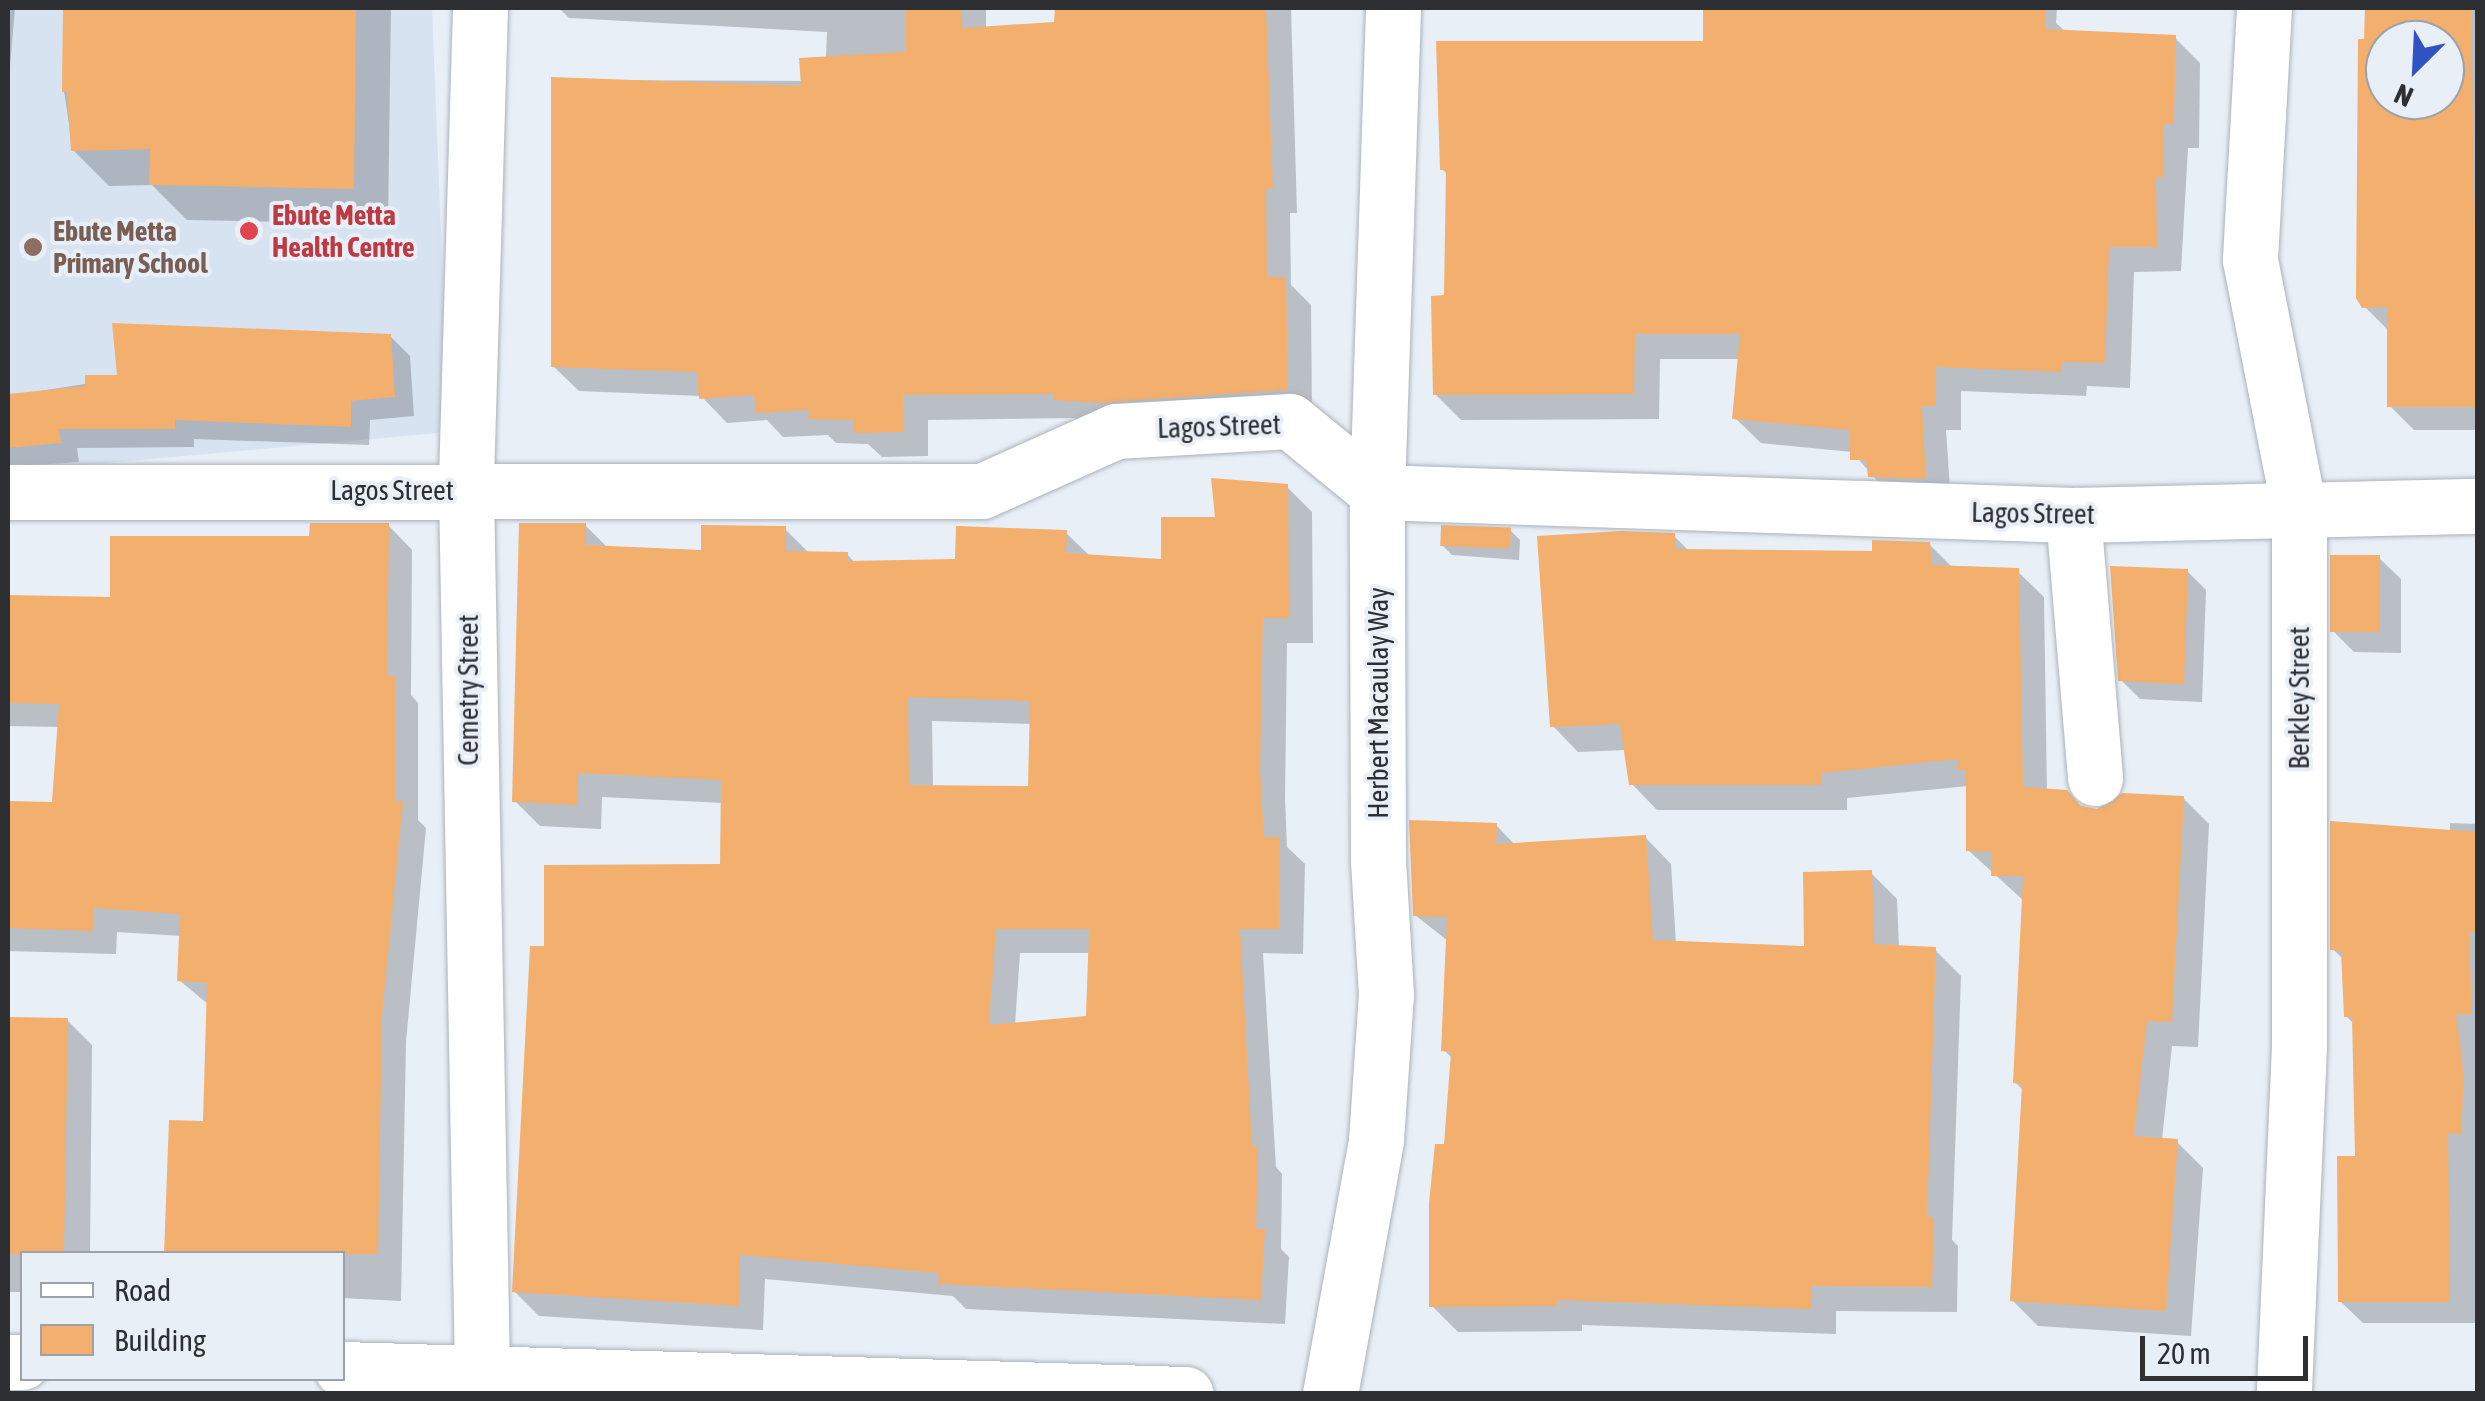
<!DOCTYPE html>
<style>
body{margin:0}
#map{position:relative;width:2485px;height:1401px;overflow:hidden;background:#e9eff7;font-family:"Asap Condensed",sans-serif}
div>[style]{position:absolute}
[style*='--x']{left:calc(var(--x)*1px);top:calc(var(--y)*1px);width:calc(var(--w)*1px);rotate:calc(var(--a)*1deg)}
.built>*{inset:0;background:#d8e3f1}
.shadow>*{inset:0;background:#0003}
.building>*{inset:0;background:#f3af6e;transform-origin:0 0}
.roads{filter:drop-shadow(0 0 2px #acb2b9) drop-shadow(0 0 2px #acb2b9)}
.minor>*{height:55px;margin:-27.5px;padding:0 27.5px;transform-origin:27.5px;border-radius:27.5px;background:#fff}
.highway>*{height:55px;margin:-27.5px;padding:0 27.5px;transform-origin:27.5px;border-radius:27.5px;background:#fff}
.dots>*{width:28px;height:28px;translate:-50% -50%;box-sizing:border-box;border:5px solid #e9eff7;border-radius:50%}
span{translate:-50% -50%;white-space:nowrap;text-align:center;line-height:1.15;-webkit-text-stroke:8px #e9eff7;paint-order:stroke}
.health-label{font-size:28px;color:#be3a42;font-weight:700}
.left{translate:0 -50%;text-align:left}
.education-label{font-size:28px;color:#785e54;font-weight:700}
.street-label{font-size:28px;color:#2d2f32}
.frame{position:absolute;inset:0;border:10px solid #2d2f32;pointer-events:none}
.legend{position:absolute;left:20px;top:1251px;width:325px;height:130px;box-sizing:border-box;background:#e9eff7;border:2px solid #9ea2a8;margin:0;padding:12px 18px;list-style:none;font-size:30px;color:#2d2f32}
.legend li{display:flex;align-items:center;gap:20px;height:50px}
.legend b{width:50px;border:2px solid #9ea2a8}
.north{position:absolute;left:2365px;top:20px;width:100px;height:100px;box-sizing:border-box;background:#e9eff7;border:2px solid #9ea2a8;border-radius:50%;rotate:204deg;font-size:28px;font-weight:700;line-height:40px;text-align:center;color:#2d2f32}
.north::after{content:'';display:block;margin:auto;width:35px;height:45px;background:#3152c2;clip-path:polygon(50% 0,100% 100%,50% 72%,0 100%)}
.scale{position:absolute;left:2140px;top:1336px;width:168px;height:45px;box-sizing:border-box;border:5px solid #2d2f32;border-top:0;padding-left:12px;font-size:30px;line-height:35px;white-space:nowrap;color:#2d2f32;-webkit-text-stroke:8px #e9eff7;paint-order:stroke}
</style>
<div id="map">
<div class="built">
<i style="clip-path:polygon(8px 8px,432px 8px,449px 432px,75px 466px,8px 464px)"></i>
</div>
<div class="shadow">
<i style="clip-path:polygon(8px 8px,15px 8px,8px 90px)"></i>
<i style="clip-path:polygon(65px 8px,391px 8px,388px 224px,187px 220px,152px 185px,109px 186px,73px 150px,64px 91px)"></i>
<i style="clip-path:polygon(559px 8px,986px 8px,986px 29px,1057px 24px,1057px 8px,1291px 8px,1297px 213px,1290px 213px,1291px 285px,1311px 305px,1312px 414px,1081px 425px,1075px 418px,928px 420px,928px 456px,882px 457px,868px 444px,836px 443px,828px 435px,783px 437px,767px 420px,727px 423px,701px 396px,579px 391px,553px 366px,554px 80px,825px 81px,827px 32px,569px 18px)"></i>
<i style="clip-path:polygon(1705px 8px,2057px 8px,2056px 23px,2066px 32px,2175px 38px,2200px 63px,2199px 148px,2188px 148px,2181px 271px,2134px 272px,2130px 388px,2087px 386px,2086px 396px,1961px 391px,1961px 430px,1946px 430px,1951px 503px,1896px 502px,1852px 452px,1761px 443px,1735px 418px,1740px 359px,1660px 359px,1659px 419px,1461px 420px,1435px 394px,1447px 298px,1448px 175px,1442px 169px,1706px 43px)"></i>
<i style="clip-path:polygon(evenodd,2367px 8px,2478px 8px,2478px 430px,2414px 430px,2390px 406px,2388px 330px,2364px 306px,2367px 8px,2385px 40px,2445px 40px,2445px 100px,2385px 100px,2385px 40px)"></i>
<i style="clip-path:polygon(390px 336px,410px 356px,414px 416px,370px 420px,369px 445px,194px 439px,194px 447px,77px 448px,79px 462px,8px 467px,8px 396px)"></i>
<i style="clip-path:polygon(evenodd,1287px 487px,1312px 512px,1313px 643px,1287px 643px,1285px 797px,1287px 847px,1305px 864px,1303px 954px,1263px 953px,1276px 1167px,1282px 1174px,1281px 1249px,1289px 1257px,1285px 1324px,966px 1309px,953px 1296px,765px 1279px,763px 1330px,539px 1316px,514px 1291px,547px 949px,723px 867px,723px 803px,602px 797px,601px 829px,540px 826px,515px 801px,585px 525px,608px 548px,703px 552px,785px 529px,810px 554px,847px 554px,855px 563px,958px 561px,1066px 533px,1091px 557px,1164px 562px,1218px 520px,1287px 487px,932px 721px,1032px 724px,1031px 788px,933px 788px,932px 721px,1287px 487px,1020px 953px,1090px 953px,1089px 1019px,1015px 1025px,1020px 953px)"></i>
<i style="clip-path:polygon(388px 525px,412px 550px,411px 695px,418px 703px,418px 820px,426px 828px,406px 1042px,401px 1301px,342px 1298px,342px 1254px,205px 1124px,209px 1005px,179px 980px,182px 936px,117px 932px,116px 954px,8px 951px,8px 803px,54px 805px,60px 727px,8px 726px,8px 597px,112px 600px,312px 539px)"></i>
<i style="clip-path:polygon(1510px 530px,1520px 540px,1519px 560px,1452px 555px,1442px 545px)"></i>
<i style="clip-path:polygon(1674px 536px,1690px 552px,1875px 553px,1929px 544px,1953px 568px,2017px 571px,2044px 597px,2047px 791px,2097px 812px,2183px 798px,2209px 824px,2198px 1047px,2172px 1046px,2162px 1140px,2177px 1142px,2203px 1168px,2191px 1336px,2038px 1326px,2012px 1300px,2024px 1091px,2015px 1082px,2024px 901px,1968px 850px,1968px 786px,1847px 798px,1847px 810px,1657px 810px,1631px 783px,1626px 750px,1578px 752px,1552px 725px)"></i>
<i style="clip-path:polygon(2379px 558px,2401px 579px,2401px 653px,2354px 652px,2333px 631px)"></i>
<i style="clip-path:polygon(2187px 571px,2206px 590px,2202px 702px,2140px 699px,2121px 680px)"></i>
<i style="clip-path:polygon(2450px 823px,2478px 824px,2478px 1323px,2363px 1323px,2340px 1301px,2358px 1158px,2354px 1024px,2346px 1016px,2344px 960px,2333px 949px,2450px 832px)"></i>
<i style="clip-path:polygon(1496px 825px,1516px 846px,1646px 838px,1671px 864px,1676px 944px,1806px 949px,1871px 873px,1897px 899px,1899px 948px,1935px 950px,1961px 976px,1952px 1240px,1958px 1246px,1957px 1312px,1836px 1311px,1836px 1334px,1582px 1325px,1582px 1331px,1458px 1332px,1432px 1306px,1453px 1059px,1444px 1050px,1448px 941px,1415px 915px)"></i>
<i style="clip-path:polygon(8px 1020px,67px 1020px,92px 1045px,90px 1254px,22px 1254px,22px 1292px,8px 1292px)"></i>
</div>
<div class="building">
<i style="clip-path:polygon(63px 8px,356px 8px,354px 189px,149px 185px,150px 149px,71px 151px,67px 92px,62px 92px)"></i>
<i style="clip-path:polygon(906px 8px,962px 8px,962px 28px,1054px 22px,1055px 8px,1266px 8px,1273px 189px,1266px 189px,1267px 277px,1286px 277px,1288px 390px,1102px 403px,1053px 400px,1054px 394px,903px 395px,904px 432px,854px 433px,854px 420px,808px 419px,809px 410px,756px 413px,754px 395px,699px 399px,697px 372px,551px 367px,551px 77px,801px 86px,799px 58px,906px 52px)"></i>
<i style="clip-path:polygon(1703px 8px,2046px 8px,2045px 29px,2176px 35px,2174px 124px,2163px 124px,2164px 177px,2156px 177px,2157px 247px,2109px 247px,2105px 363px,2062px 362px,2062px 372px,1936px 367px,1936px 406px,1922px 406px,1926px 479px,1868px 477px,1866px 460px,1850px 460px,1849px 430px,1732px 419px,1740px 334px,1635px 334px,1634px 394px,1433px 395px,1431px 296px,1444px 295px,1446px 170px,1440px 170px,1436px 41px,1703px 41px)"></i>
<i style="clip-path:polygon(evenodd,2365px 8px,2471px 8px,2478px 407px,2387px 407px,2387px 307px,2362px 308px,2356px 298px,2358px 39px,2364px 39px,2365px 8px,2385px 40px,2445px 40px,2445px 100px,2385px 100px,2385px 40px)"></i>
<i style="clip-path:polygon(112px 323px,391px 334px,395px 397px,351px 401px,351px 427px,175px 420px,175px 429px,59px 429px,61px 443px,8px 448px,8px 394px,85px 386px,85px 375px,117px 375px)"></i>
<i style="clip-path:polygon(evenodd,1211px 478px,1288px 484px,1289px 618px,1263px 618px,1260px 770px,1264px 837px,1280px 837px,1279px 929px,1240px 929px,1252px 1146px,1258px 1146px,1256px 1229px,1265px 1229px,1261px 1300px,938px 1284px,939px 1273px,740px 1255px,739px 1306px,512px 1292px,530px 946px,544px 946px,544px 865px,720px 864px,721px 780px,578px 773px,577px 805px,512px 802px,519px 523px,586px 523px,586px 545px,701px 550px,701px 525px,786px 526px,786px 551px,848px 552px,848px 561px,955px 559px,956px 526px,1067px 530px,1066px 553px,1161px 559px,1161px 517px,1215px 517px,1211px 478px,908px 697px,1030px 701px,1028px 786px,909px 785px,908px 697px,1211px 478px,996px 929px,1089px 929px,1086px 1016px,989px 1025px,996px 929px)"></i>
<i style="clip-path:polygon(310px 523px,389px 523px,387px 676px,395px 676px,395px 801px,403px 801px,382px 1016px,378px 1254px,164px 1254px,169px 1120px,203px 1121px,207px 983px,177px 981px,180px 914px,94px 908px,93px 931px,8px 928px,8px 801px,52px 802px,59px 704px,8px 703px,8px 595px,110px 597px,110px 536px,309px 536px)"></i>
<i style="left:1441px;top:525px;width:70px;height:21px;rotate:2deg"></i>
<i style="clip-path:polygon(1622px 531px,1675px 533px,1676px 549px,1872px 551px,1872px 540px,1930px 542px,1932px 565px,2019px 568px,2023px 787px,2067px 790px,2081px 806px,2097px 809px,2122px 793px,2184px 796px,2172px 1022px,2147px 1021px,2134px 1136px,2178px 1139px,2166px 1311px,2010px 1301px,2022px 1084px,2013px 1083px,2023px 876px,1991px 876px,1992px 852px,1966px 851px,1966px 770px,1958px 770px,1958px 759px,1822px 773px,1822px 785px,1629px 785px,1620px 724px,1550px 727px,1537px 536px)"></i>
<i style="left:2330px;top:555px;width:50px;height:77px"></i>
<i style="clip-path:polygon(2110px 566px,2188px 569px,2184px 684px,2118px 681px)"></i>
<i style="clip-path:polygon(1409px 820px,1497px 823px,1496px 844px,1646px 835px,1653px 940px,1804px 946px,1803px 872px,1872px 870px,1874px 944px,1936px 947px,1927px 1217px,1934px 1217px,1932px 1287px,1812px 1286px,1811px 1309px,1557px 1300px,1557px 1306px,1429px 1307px,1429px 1203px,1435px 1144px,1444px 1144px,1451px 1052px,1441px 1051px,1447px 917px,1413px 916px)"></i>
<i style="clip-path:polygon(2330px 821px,2478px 832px,2478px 932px,2469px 932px,2472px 1014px,2456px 1014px,2464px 1077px,2461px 1134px,2448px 1134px,2450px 1302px,2338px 1302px,2337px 1156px,2355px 1156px,2352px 1017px,2344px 1017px,2341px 951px,2330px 950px)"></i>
<i style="left:8px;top:1017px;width:60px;height:237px;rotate:1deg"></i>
</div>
<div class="roads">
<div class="minor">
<i style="--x:480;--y:8;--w:483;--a:91.7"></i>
<i style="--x:466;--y:491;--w:882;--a:88.96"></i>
<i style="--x:2264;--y:8;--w:252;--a:93.2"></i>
<i style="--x:2250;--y:260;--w:254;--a:78.9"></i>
<i style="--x:2299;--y:509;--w:537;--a:90"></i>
<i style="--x:2299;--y:1046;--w:348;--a:92.5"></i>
<i style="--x:8;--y:492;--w:974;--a:-0.06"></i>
<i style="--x:982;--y:491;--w:147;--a:-24.1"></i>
<i style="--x:1116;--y:431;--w:174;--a:-3.3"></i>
<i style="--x:1290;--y:421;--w:112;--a:39.2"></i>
<i style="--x:1377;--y:492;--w:696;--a:1.89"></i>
<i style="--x:2073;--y:515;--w:405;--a:-1.3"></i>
<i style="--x:2073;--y:515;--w:264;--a:85.2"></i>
<i style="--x:8;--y:1362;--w:14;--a:0"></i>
<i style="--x:342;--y:1369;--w:844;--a:1.7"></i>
</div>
<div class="highway">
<i style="--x:1330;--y:1394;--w:258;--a:-79.7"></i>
<i style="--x:1376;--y:1140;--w:145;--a:-86.1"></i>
<i style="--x:1386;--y:995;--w:134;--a:-93.4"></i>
<i style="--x:1378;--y:861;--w:369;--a:-90.2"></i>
<i style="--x:1377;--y:492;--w:484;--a:-88.1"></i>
</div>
</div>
<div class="dots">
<i style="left:249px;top:231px;background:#e0444e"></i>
<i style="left:33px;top:247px;background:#8d6e63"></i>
</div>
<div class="health-label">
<span class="left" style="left:272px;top:231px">Ebute Metta<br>Health Centre</span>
</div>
<div class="education-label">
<span class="left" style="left:53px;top:247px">Ebute Metta<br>Primary School</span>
</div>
<div class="street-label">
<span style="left:1219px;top:426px;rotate:-2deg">Lagos Street</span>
<span style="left:392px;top:490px">Lagos Street</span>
<span style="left:2033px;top:513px;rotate:1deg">Lagos Street</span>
<span style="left:468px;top:690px;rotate:-90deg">Cemetry Street</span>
<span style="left:2299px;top:698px;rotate:-90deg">Berkley Street</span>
<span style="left:1378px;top:703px;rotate:-90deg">Herbert Macaulay Way</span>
</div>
<div class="frame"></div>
<ul class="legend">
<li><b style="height:12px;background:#fff"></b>Road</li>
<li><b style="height:28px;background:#f3af6e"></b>Building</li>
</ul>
<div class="north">N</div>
<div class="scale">20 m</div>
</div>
